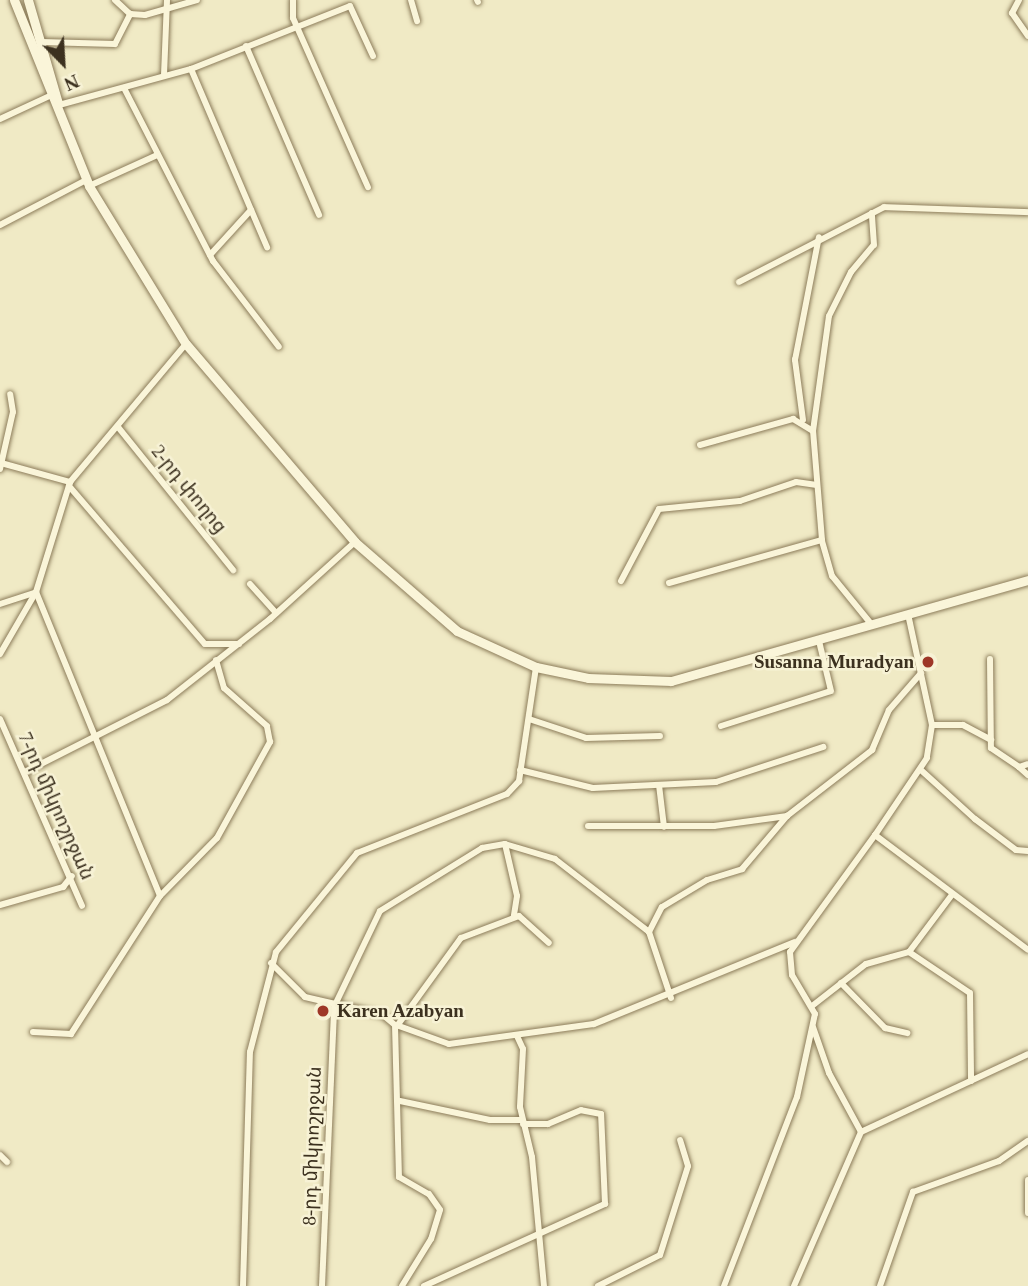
<!DOCTYPE html>
<meta charset="utf-8">
<style>
body{margin:0}
#map{position:relative;width:1028px;height:1286px;overflow:hidden;background:#f0eac5;font-family:"Times New Roman","Noto Sans Armenian",serif}
div>[style]{position:absolute}
[style*='--x']{left:calc(var(--x)*1px);top:calc(var(--y)*1px);width:calc(var(--w)*1px);rotate:calc(var(--a)*1deg)}
.roads{filter:drop-shadow(0 0 2px #8c7c5a) drop-shadow(0 0 2px #8c7c5a)}
.street>*{height:6px;margin:-3px;padding:0 3px;transform-origin:3px;border-radius:3px;background:#faf5d9}
.secondary>*{height:9px;margin:-4.5px;padding:0 4.5px;transform-origin:4.5px;border-radius:4.5px;background:#faf5d9}
.dots>*{width:19px;height:19px;translate:-50% -50%;box-sizing:border-box;border:4px solid #f7f2d5;border-radius:50%}
span{translate:-50% -50%;white-space:nowrap;text-align:center;line-height:1.15;-webkit-text-stroke:5px #f7f2d5;paint-order:stroke}
.street-label{font-size:19px;color:#3c311f}
.poi-label{font-size:19px;color:#3c311f;font-weight:700}
.right{translate:-100% -50%;text-align:right}
.left{translate:0 -50%;text-align:left}
.north{position:absolute;left:28px;top:28px;width:70px;height:70px;-webkit-text-stroke:5px #f7f2d5;paint-order:stroke;rotate:156deg;font-size:19px;font-weight:700;line-height:28px;text-align:center;color:#3c311f}
.north::after{content:'';display:block;margin:auto;width:24px;height:32px;background:#3c311f;clip-path:polygon(50% 0,100% 100%,50% 72%,0 100%)}
</style>
<div id="map">
<div class="roads">
<div class="street">
<i style="--x:115;--y:0;--w:21;--a:43"></i>
<i style="--x:130;--y:14;--w:15;--a:4"></i>
<i style="--x:145;--y:15;--w:54;--a:-16.1"></i>
<i style="--x:293;--y:0;--w:18;--a:90"></i>
<i style="--x:293;--y:18;--w:185;--a:66.1"></i>
<i style="--x:411;--y:0;--w:22;--a:74"></i>
<i style="--x:477;--y:0;--w:2;--a:63"></i>
<i style="--x:1019;--y:0;--w:15;--a:118"></i>
<i style="--x:1012;--y:13;--w:28;--a:55"></i>
<i style="--x:42;--y:42;--w:73;--a:1.6"></i>
<i style="--x:115;--y:44;--w:34;--a:-63"></i>
<i style="--x:246;--y:46;--w:184;--a:66.6"></i>
<i style="--x:191;--y:69;--w:194;--a:66.9"></i>
<i style="--x:164;--y:75;--w:75;--a:-87.7"></i>
<i style="--x:124;--y:88;--w:195;--a:62.8"></i>
<i style="--x:213;--y:261;--w:108;--a:52.5"></i>
<i style="--x:59;--y:105;--w:137;--a:-15.3"></i>
<i style="--x:191;--y:69;--w:171;--a:-21.6"></i>
<i style="--x:350;--y:6;--w:55;--a:65.3"></i>
<i style="--x:0;--y:119;--w:62;--a:-24.9"></i>
<i style="--x:89;--y:186;--w:75;--a:-24.5"></i>
<i style="--x:0;--y:225;--w:97;--a:-27.6"></i>
<i style="--x:210;--y:255;--w:61;--a:-47.7"></i>
<i style="--x:739;--y:282;--w:163;--a:-27.3"></i>
<i style="--x:884;--y:207;--w:144;--a:2"></i>
<i style="--x:803;--y:420;--w:61;--a:-97.6"></i>
<i style="--x:795;--y:360;--w:125;--a:-79"></i>
<i style="--x:118;--y:427;--w:184;--a:51.2"></i>
<i style="--x:700;--y:445;--w:97;--a:-15.6"></i>
<i style="--x:793;--y:419;--w:23;--a:31"></i>
<i style="--x:1;--y:463;--w:72;--a:15.4"></i>
<i style="--x:0;--y:469;--w:58;--a:-77.2"></i>
<i style="--x:13;--y:412;--w:18;--a:-99"></i>
<i style="--x:69;--y:486;--w:208;--a:49.3"></i>
<i style="--x:205;--y:644;--w:34;--a:0"></i>
<i style="--x:621;--y:581;--w:81;--a:-62.2"></i>
<i style="--x:659;--y:509;--w:81;--a:-5.6"></i>
<i style="--x:740;--y:501;--w:59;--a:-18.7"></i>
<i style="--x:796;--y:482;--w:21;--a:8"></i>
<i style="--x:669;--y:583;--w:159;--a:-15.7"></i>
<i style="--x:250;--y:584;--w:39;--a:48"></i>
<i style="--x:0;--y:604;--w:38;--a:-18"></i>
<i style="--x:36;--y:592;--w:115;--a:-72.8"></i>
<i style="--x:70;--y:482;--w:180;--a:-50"></i>
<i style="--x:908;--y:614;--w:114;--a:77.8"></i>
<i style="--x:932;--y:725;--w:33;--a:99"></i>
<i style="--x:927;--y:758;--w:93;--a:124"></i>
<i style="--x:875;--y:835;--w:191;--a:36.9"></i>
<i style="--x:872;--y:625;--w:63;--a:-129.2"></i>
<i style="--x:832;--y:576;--w:37;--a:-106"></i>
<i style="--x:822;--y:540;--w:109;--a:-94.7"></i>
<i style="--x:813;--y:431;--w:116;--a:-82.1"></i>
<i style="--x:829;--y:316;--w:49;--a:-63.4"></i>
<i style="--x:851;--y:272;--w:35;--a:-50"></i>
<i style="--x:874;--y:245;--w:32;--a:-94"></i>
<i style="--x:0;--y:654;--w:72;--a:-59.9"></i>
<i style="--x:36;--y:592;--w:328;--a:67.8"></i>
<i style="--x:990;--y:659;--w:89;--a:89.4"></i>
<i style="--x:991;--y:748;--w:34;--a:34"></i>
<i style="--x:1019;--y:767;--w:9;--a:-18"></i>
<i style="--x:0;--y:719;--w:204;--a:66.3"></i>
<i style="--x:529;--y:719;--w:60;--a:18.4"></i>
<i style="--x:586;--y:738;--w:74;--a:-1.5"></i>
<i style="--x:932;--y:725;--w:31;--a:0"></i>
<i style="--x:963;--y:725;--w:32;--a:28"></i>
<i style="--x:721;--y:726;--w:115;--a:-17.7"></i>
<i style="--x:831;--y:691;--w:51;--a:-103.5"></i>
<i style="--x:1019;--y:767;--w:12;--a:42"></i>
<i style="--x:520;--y:770;--w:75;--a:13.9"></i>
<i style="--x:593;--y:788;--w:123;--a:-2.8"></i>
<i style="--x:716;--y:782;--w:113;--a:-18.1"></i>
<i style="--x:27;--y:771;--w:157;--a:-26.9"></i>
<i style="--x:167;--y:700;--w:131;--a:-38.2"></i>
<i style="--x:270;--y:619;--w:115;--a:-42.2"></i>
<i style="--x:922;--y:771;--w:72;--a:42.2"></i>
<i style="--x:975;--y:819;--w:51;--a:37.1"></i>
<i style="--x:1016;--y:850;--w:12;--a:5"></i>
<i style="--x:659;--y:785;--w:42;--a:83.2"></i>
<i style="--x:588;--y:826;--w:126;--a:0"></i>
<i style="--x:714;--y:826;--w:74;--a:-7.8"></i>
<i style="--x:505;--y:844;--w:53;--a:77"></i>
<i style="--x:517;--y:896;--w:20;--a:99"></i>
<i style="--x:0;--y:905;--w:66;--a:-15.9"></i>
<i style="--x:63;--y:887;--w:14;--a:-51"></i>
<i style="--x:909;--y:952;--w:70;--a:-53.1"></i>
<i style="--x:271;--y:963;--w:48;--a:45"></i>
<i style="--x:305;--y:997;--w:80;--a:13"></i>
<i style="--x:383;--y:1015;--w:16;--a:40"></i>
<i style="--x:395;--y:1025;--w:152;--a:88.5"></i>
<i style="--x:399;--y:1177;--w:34;--a:30"></i>
<i style="--x:429;--y:1194;--w:19;--a:55"></i>
<i style="--x:440;--y:1210;--w:30;--a:107"></i>
<i style="--x:431;--y:1239;--w:55;--a:121.7"></i>
<i style="--x:841;--y:983;--w:63;--a:45.6"></i>
<i style="--x:885;--y:1028;--w:23;--a:13"></i>
<i style="--x:671;--y:998;--w:70;--a:-108.4"></i>
<i style="--x:649;--y:932;--w:28;--a:-63"></i>
<i style="--x:662;--y:907;--w:52;--a:-31"></i>
<i style="--x:707;--y:880;--w:37;--a:-17"></i>
<i style="--x:742;--y:869;--w:70;--a:-49.7"></i>
<i style="--x:787;--y:816;--w:108;--a:-37.8"></i>
<i style="--x:872;--y:750;--w:43;--a:-67"></i>
<i style="--x:889;--y:710;--w:49;--a:-49.1"></i>
<i style="--x:812;--y:1006;--w:68;--a:-37.9"></i>
<i style="--x:866;--y:964;--w:45;--a:-15.6"></i>
<i style="--x:909;--y:952;--w:73;--a:33.9"></i>
<i style="--x:970;--y:993;--w:88;--a:89.3"></i>
<i style="--x:397;--y:1026;--w:109;--a:-54"></i>
<i style="--x:461;--y:938;--w:62;--a:-20.8"></i>
<i style="--x:519;--y:916;--w:40;--a:42"></i>
<i style="--x:399;--y:1026;--w:53;--a:19.8"></i>
<i style="--x:449;--y:1044;--w:146;--a:-7.9"></i>
<i style="--x:594;--y:1024;--w:217;--a:-22.2"></i>
<i style="--x:813;--y:1027;--w:49;--a:70.8"></i>
<i style="--x:829;--y:1073;--w:67;--a:61.5"></i>
<i style="--x:33;--y:1032;--w:38;--a:3"></i>
<i style="--x:71;--y:1034;--w:164;--a:-57.2"></i>
<i style="--x:160;--y:896;--w:81;--a:-45.5"></i>
<i style="--x:217;--y:838;--w:110;--a:-61.1"></i>
<i style="--x:270;--y:742;--w:16;--a:-101"></i>
<i style="--x:267;--y:726;--w:57;--a:-138.5"></i>
<i style="--x:224;--y:688;--w:29;--a:-106"></i>
<i style="--x:517;--y:1036;--w:14;--a:65"></i>
<i style="--x:523;--y:1049;--w:58;--a:93"></i>
<i style="--x:520;--y:1107;--w:51;--a:76.5"></i>
<i style="--x:532;--y:1157;--w:130;--a:84.7"></i>
<i style="--x:400;--y:1101;--w:92;--a:11.9"></i>
<i style="--x:490;--y:1120;--w:32;--a:0"></i>
<i style="--x:0;--y:1155;--w:10;--a:45"></i>
<i style="--x:1028;--y:1180;--w:33;--a:90"></i>
<i style="--x:243;--y:1286;--w:234;--a:-88.3"></i>
<i style="--x:250;--y:1052;--w:103;--a:-75.4"></i>
<i style="--x:276;--y:952;--w:128;--a:-50.7"></i>
<i style="--x:357;--y:853;--w:161;--a:-21.5"></i>
<i style="--x:507;--y:794;--w:18;--a:-47"></i>
<i style="--x:519;--y:781;--w:115;--a:-81.5"></i>
<i style="--x:322;--y:1286;--w:279;--a:-87.5"></i>
<i style="--x:334;--y:1007;--w:106;--a:-64.4"></i>
<i style="--x:380;--y:911;--w:120;--a:-31.7"></i>
<i style="--x:482;--y:848;--w:23;--a:-10"></i>
<i style="--x:505;--y:844;--w:52;--a:16.7"></i>
<i style="--x:555;--y:859;--w:119;--a:37.8"></i>
<i style="--x:424;--y:1286;--w:199;--a:-24.4"></i>
<i style="--x:605;--y:1204;--w:90;--a:-92.5"></i>
<i style="--x:601;--y:1114;--w:20;--a:-169"></i>
<i style="--x:581;--y:1110;--w:36;--a:157"></i>
<i style="--x:548;--y:1124;--w:25;--a:180"></i>
<i style="--x:598;--y:1286;--w:69;--a:-26.6"></i>
<i style="--x:660;--y:1255;--w:93;--a:-72.5"></i>
<i style="--x:688;--y:1166;--w:27;--a:-107"></i>
<i style="--x:724;--y:1286;--w:203;--a:-68.9"></i>
<i style="--x:797;--y:1097;--w:85;--a:-77.8"></i>
<i style="--x:815;--y:1014;--w:45;--a:-120.5"></i>
<i style="--x:792;--y:975;--w:23;--a:-95"></i>
<i style="--x:790;--y:952;--w:145;--a:-54"></i>
<i style="--x:794;--y:1286;--w:168;--a:-66.5"></i>
<i style="--x:861;--y:1132;--w:184;--a:-25"></i>
<i style="--x:880;--y:1286;--w:100;--a:-70.7"></i>
<i style="--x:913;--y:1192;--w:91;--a:-19.8"></i>
<i style="--x:999;--y:1161;--w:35;--a:-35"></i>
</div>
<div class="secondary">
<i style="--x:14;--y:0;--w:201;--a:68"></i>
<i style="--x:89;--y:186;--w:185;--a:58.5"></i>
<i style="--x:186;--y:344;--w:260;--a:49.5"></i>
<i style="--x:355;--y:542;--w:135;--a:41.1"></i>
<i style="--x:457;--y:631;--w:87;--a:24.5"></i>
<i style="--x:536;--y:667;--w:53;--a:11.9"></i>
<i style="--x:588;--y:678;--w:83;--a:2.1"></i>
<i style="--x:671;--y:681;--w:371;--a:-15.8"></i>
<i style="--x:28;--y:0;--w:107;--a:73.8"></i>
</div>
</div>
<div class="dots">
<i style="left:928px;top:662px;background:#9e3727"></i>
<i style="left:323px;top:1011px;background:#9e3727"></i>
</div>
<div class="street-label">
<span style="left:189px;top:489px;rotate:51deg">2-րդ փողոց</span>
<span style="left:56px;top:806px;rotate:66deg">7-րդ միկրոշրջան</span>
<span style="left:312px;top:1146px;rotate:-88deg">8-րդ միկրոշրջան</span>
</div>
<div class="poi-label">
<span class="right" style="left:914px;top:662px">Susanna Muradyan</span>
<span class="left" style="left:337px;top:1011px">Karen Azabyan</span>
</div>
<div class="north">N</div>
</div>
